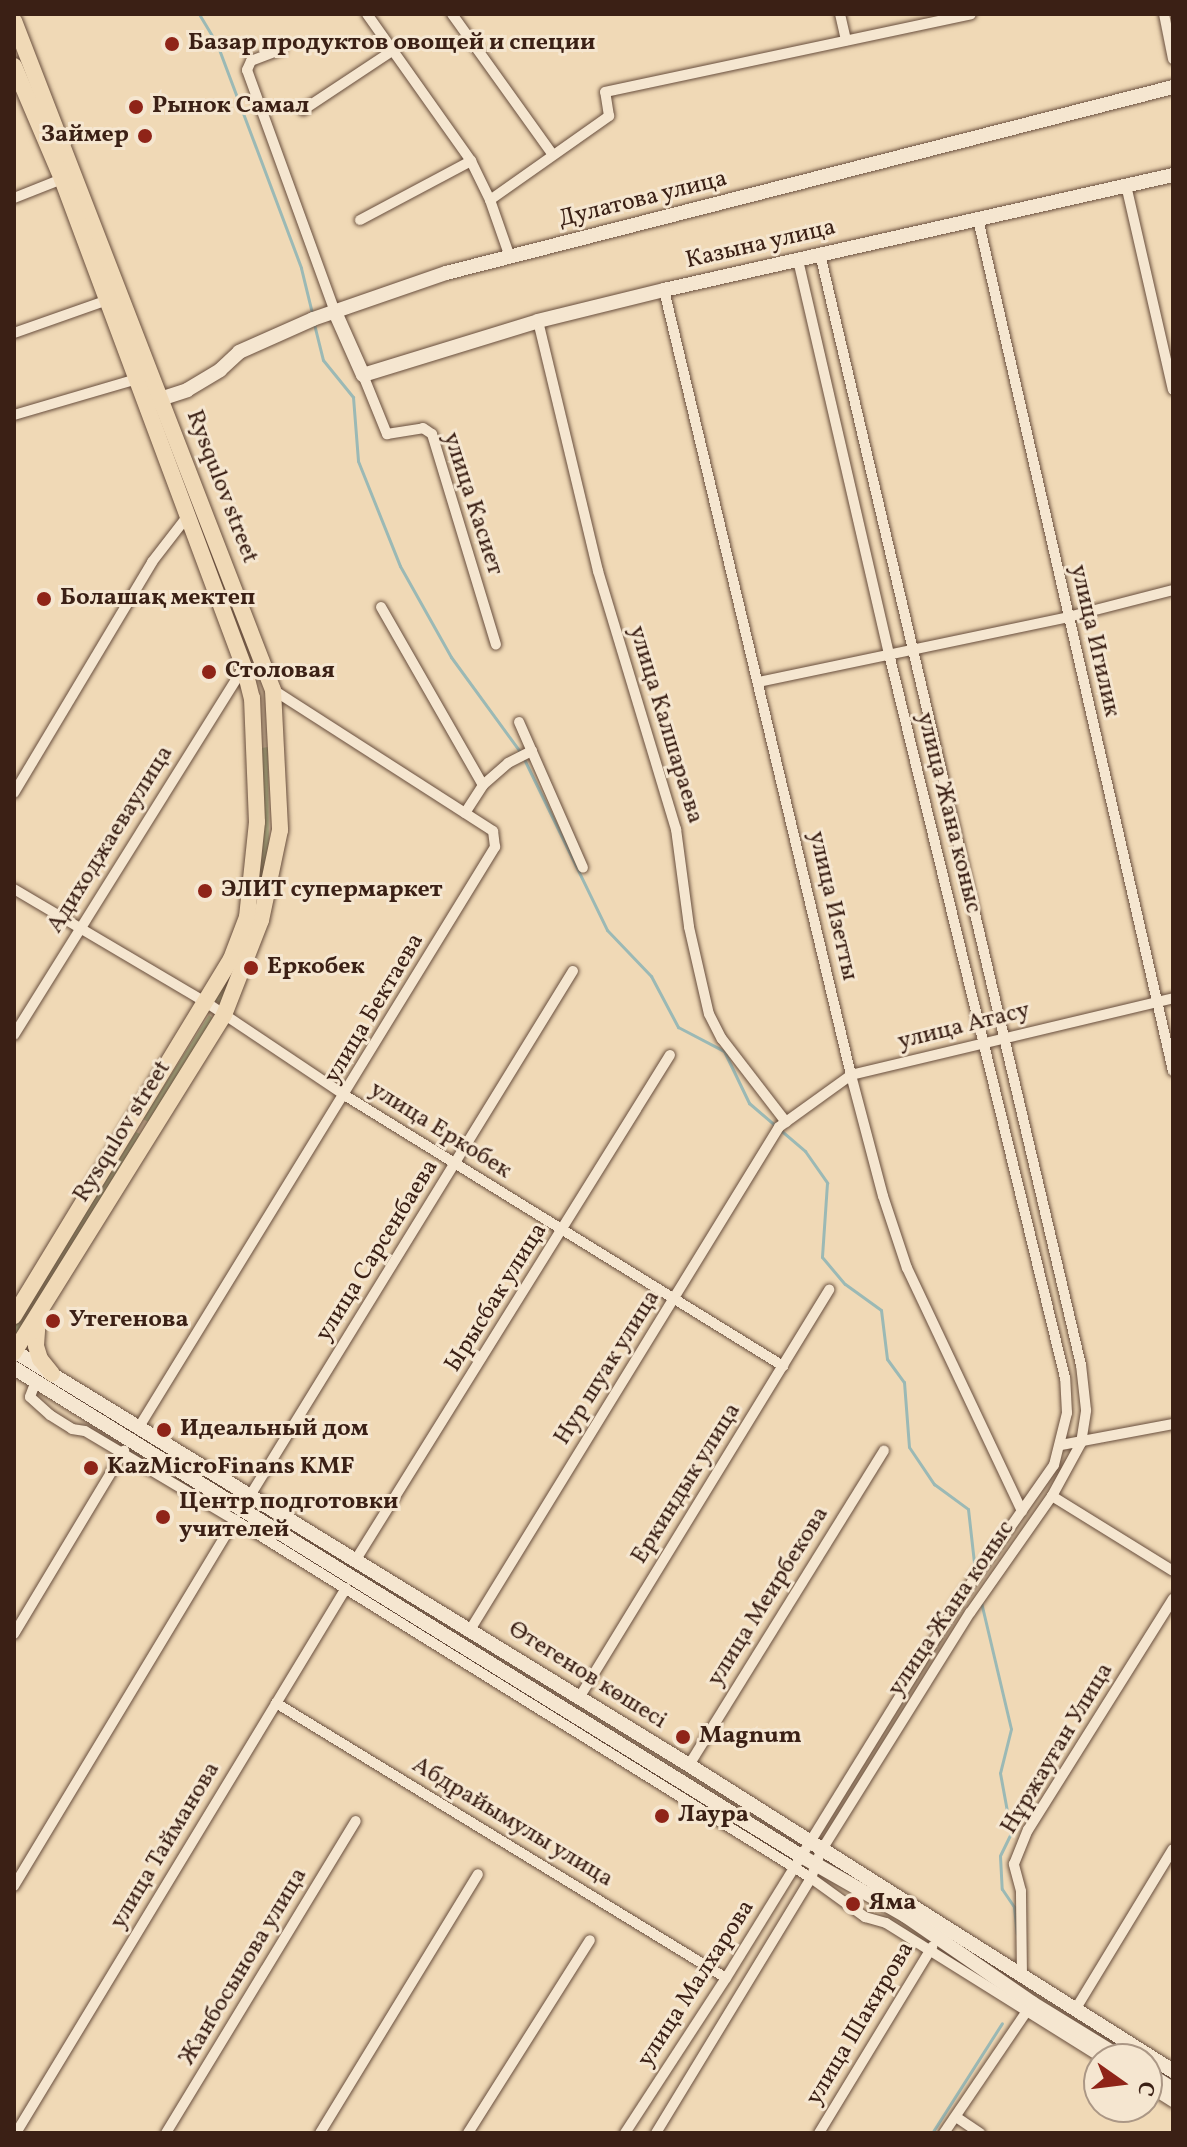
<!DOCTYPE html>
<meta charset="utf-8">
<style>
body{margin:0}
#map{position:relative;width:1187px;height:2147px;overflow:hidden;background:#f0d9b6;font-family:Vollkorn,serif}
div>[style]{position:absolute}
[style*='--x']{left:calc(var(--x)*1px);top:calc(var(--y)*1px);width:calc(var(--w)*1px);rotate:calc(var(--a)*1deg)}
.green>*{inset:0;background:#b6c091}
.stream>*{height:3px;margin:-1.5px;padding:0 1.5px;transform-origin:1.5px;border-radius:1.5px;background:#9bb9b5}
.roads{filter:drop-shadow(0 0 2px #684e3d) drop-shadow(0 0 2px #684e3d)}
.street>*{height:10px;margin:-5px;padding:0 5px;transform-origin:5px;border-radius:5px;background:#f5e6d0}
.secondary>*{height:14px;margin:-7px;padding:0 7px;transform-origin:7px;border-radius:7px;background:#f5e6d0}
.primary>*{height:16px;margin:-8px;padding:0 8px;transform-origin:8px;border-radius:8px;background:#f0d9b6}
.dots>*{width:22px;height:22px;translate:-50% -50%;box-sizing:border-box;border:4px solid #f5e6d0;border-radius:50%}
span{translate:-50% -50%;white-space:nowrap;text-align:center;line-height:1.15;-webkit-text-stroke:6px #f5e6d0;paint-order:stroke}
.poi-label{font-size:24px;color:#3b2015;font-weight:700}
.left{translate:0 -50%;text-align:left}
.right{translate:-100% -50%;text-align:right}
.street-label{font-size:24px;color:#3b2015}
.frame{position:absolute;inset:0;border:16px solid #3b2015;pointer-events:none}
.north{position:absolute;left:1083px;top:2043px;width:80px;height:80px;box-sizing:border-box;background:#f5e6d0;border:2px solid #ab9785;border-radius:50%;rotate:104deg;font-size:22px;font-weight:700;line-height:32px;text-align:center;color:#3b2015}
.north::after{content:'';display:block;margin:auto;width:28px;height:36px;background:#8f2418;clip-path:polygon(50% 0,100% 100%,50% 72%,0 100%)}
</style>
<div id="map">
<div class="green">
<i style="clip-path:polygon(268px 747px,269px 854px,256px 919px,222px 1004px,215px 1001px,252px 917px,262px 855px,262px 748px)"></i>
<i style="clip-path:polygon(209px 1015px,214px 1019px,150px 1123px,143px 1119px)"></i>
<i style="clip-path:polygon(136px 1132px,144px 1136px,14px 1341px,14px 1328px)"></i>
</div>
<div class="stream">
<i style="--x:199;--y:14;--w:35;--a:59"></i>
<i style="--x:217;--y:44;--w:239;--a:69.4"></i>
<i style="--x:301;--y:268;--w:46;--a:76.3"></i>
<i style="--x:314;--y:324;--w:37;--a:76"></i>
<i style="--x:323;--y:360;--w:48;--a:51"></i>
<i style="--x:353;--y:397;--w:64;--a:85.5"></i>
<i style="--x:358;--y:461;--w:113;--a:68.2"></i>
<i style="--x:400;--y:566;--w:104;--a:60.7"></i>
<i style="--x:451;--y:657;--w:119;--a:53.9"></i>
<i style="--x:524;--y:759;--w:190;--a:64.1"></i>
<i style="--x:607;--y:930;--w:64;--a:46.3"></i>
<i style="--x:651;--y:976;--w:58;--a:62.1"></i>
<i style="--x:678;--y:1027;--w:52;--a:27.6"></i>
<i style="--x:724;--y:1051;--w:58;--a:64.3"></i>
<i style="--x:749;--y:1103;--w:74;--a:40.6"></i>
<i style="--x:805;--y:1151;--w:39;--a:55"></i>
<i style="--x:827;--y:1183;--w:74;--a:93.9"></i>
<i style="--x:822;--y:1257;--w:35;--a:50"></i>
<i style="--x:845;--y:1284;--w:44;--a:35.8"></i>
<i style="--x:881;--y:1310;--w:49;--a:83"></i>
<i style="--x:887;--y:1359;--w:29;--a:54"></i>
<i style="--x:904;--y:1382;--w:65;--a:85.6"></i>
<i style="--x:909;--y:1447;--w:45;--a:56"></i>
<i style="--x:934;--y:1484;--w:42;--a:36.3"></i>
<i style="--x:968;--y:1509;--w:62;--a:83.6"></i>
<i style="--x:981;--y:1602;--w:130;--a:76.7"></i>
<i style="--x:1011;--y:1729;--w:45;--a:104"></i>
<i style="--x:1000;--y:1773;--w:61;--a:79.6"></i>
<i style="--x:1011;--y:1833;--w:25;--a:116"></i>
<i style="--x:1000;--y:1856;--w:33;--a:87"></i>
<i style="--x:1002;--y:1889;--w:22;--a:56"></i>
<i style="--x:1014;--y:1907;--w:27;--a:84"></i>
<i style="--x:932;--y:2133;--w:130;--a:-57.5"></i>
</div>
<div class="roads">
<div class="street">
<i style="--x:367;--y:14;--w:180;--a:54.7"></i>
<i style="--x:471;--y:161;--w:43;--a:64"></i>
<i style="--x:490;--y:200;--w:60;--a:70.7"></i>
<i style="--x:452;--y:14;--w:173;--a:54.4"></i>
<i style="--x:840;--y:14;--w:27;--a:77"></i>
<i style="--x:1164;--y:14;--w:46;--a:78.7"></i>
<i style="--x:282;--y:49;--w:33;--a:159"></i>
<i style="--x:251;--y:61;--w:10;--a:114"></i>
<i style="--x:247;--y:70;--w:258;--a:70"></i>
<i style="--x:303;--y:110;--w:107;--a:-33.5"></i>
<i style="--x:1126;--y:185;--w:210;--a:77.1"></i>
<i style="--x:14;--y:198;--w:52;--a:-21.6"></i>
<i style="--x:490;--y:200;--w:146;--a:-35.2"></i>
<i style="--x:609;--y:116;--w:24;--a:-99"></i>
<i style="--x:605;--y:92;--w:374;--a:-12"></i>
<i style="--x:978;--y:219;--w:874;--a:77.11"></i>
<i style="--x:360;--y:220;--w:126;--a:-28"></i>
<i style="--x:664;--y:290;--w:807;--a:76.6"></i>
<i style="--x:851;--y:1075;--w:125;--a:75.2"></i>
<i style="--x:883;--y:1196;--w:76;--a:71.6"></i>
<i style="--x:907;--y:1268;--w:269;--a:64.7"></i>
<i style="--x:538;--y:321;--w:257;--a:76.5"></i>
<i style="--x:598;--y:571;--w:270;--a:73.2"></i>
<i style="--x:676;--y:829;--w:99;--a:82.4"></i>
<i style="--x:689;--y:927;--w:89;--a:77.1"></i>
<i style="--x:709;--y:1014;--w:28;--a:63"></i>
<i style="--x:722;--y:1039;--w:105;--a:52.4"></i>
<i style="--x:14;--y:333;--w:96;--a:-19.4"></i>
<i style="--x:363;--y:375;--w:64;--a:67.9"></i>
<i style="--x:387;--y:434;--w:36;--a:-9"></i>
<i style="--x:423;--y:428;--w:11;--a:34"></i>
<i style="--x:432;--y:434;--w:220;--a:73.1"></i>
<i style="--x:14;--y:415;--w:125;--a:-16.3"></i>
<i style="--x:381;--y:607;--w:205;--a:60.2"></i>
<i style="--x:758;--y:682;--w:317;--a:-11.8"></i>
<i style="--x:1068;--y:617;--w:108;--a:-14.4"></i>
<i style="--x:519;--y:722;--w:159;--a:66.3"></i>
<i style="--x:14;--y:793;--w:269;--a:-59.1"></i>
<i style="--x:152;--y:562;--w:56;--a:-52.3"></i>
<i style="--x:465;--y:813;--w:33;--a:-57"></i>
<i style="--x:483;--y:785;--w:33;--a:-41"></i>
<i style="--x:508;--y:763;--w:27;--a:-27"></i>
<i style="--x:14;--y:889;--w:224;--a:30.6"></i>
<i style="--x:207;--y:1003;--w:167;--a:33.8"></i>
<i style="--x:346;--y:1096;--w:514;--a:31.71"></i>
<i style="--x:14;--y:1035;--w:434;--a:-58"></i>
<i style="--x:36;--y:1381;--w:17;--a:111"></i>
<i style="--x:30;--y:1397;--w:27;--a:42"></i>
<i style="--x:50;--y:1415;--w:26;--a:32"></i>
<i style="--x:72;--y:1429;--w:13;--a:9"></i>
<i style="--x:85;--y:1431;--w:174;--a:30.7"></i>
<i style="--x:235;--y:1520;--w:678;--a:31.86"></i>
<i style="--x:811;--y:1878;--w:67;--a:35.8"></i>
<i style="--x:865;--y:1917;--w:22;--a:16"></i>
<i style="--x:886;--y:1923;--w:257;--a:32"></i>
<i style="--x:139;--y:1427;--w:681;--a:-58.46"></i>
<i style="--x:495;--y:847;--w:16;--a:-97"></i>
<i style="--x:493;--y:831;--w:261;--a:-147.3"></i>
<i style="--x:1061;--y:1445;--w:114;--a:-10.6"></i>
<i style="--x:1052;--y:1496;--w:142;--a:31.8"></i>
<i style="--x:248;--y:1499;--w:620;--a:-58.39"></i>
<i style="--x:355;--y:1561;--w:596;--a:-58.1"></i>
<i style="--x:470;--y:1630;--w:590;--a:-58.44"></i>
<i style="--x:779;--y:1127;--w:89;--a:-35.8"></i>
<i style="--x:851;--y:1075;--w:331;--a:-13.4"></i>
<i style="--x:14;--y:1634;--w:214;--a:-59"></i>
<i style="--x:579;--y:1698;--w:479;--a:-58.5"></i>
<i style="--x:276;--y:1703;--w:527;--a:31.43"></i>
<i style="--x:689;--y:1765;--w:370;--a:-58.2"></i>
<i style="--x:14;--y:1886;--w:428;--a:-58.9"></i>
<i style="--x:1022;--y:1977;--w:86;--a:-90.7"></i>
<i style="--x:1021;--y:1891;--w:28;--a:-105"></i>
<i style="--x:1014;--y:1864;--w:37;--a:-68"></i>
<i style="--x:1028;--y:1830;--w:273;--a:-57.9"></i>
<i style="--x:1075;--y:2010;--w:188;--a:-58.7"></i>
<i style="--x:1147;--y:2086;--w:31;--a:32"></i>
<i style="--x:956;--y:2117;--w:29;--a:34"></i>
<i style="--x:16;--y:2133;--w:637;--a:-58.8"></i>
<i style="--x:166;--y:2133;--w:365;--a:-58.7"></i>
<i style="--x:320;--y:2133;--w:303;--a:-58.6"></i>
<i style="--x:468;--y:2133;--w:228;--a:-57.7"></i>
<i style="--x:625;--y:2133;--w:185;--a:-56.9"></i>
<i style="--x:726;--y:1978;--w:442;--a:-58.3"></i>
<i style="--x:958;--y:1602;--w:167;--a:-55"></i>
<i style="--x:1054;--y:1465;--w:54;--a:-76"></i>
<i style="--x:1067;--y:1413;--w:35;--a:-93"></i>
<i style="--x:1065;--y:1378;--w:745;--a:-103.66"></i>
<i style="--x:889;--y:654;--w:405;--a:-103"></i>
<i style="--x:656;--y:2133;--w:298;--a:-58.7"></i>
<i style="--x:811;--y:1878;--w:29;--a:-70"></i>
<i style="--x:821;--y:1851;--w:281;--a:-58"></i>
<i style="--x:970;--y:1613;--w:143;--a:-55"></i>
<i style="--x:1052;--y:1496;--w:60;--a:-61.3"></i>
<i style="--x:1081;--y:1443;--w:33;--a:-81"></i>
<i style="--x:1086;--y:1410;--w:45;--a:-96.3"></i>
<i style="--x:1081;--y:1365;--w:1141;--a:-103.22"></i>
<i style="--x:819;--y:2133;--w:218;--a:-58.7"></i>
<i style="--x:944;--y:2133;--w:151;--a:-55.8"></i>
</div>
<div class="secondary">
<i style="--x:335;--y:312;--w:69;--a:66"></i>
<i style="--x:363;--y:375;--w:183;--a:-17.1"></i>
<i style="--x:538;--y:321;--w:130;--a:-13.8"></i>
<i style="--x:664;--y:290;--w:522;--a:-12.73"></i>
<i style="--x:151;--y:402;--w:38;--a:-18"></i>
<i style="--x:187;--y:390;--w:39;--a:-31"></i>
<i style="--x:220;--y:370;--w:26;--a:-43"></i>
<i style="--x:239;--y:352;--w:81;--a:-24"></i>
<i style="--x:313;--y:319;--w:141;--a:-19.1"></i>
<i style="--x:446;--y:273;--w:750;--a:-14.35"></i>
<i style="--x:14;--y:1351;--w:792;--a:31.52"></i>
<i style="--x:689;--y:1765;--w:573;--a:32.3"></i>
<i style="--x:14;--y:1368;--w:926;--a:31.8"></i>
<i style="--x:801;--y:1856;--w:121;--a:29.7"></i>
<i style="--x:906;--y:1916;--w:153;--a:34.6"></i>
<i style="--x:1032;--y:2003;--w:107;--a:31.6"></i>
<i style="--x:1147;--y:2073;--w:31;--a:32"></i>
</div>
<div class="primary">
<i style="--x:14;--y:21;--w:717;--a:68.84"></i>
<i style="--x:273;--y:690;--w:140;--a:87.1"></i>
<i style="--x:280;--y:830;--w:92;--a:101.9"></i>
<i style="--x:261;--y:920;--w:102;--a:111.3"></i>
<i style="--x:224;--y:1015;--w:398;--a:121.9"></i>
<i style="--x:14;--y:66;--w:123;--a:67"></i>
<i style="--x:62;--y:179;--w:521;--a:69.55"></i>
<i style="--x:244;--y:667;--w:32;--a:76"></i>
<i style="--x:252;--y:698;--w:124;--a:87.7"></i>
<i style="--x:257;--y:822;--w:96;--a:96"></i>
<i style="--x:247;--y:917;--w:45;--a:110.9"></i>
<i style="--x:231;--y:959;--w:418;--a:121.3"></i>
<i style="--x:38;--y:1317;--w:29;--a:94"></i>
<i style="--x:36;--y:1346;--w:14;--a:73"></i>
<i style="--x:40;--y:1359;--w:19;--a:51"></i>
</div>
</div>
<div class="dots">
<i style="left:172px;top:44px;background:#8f2418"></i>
<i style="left:136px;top:107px;background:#8f2418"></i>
<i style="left:145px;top:136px;background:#8f2418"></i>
<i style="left:44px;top:599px;background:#8f2418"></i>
<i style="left:209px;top:672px;background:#8f2418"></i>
<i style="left:205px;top:891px;background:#8f2418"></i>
<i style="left:251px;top:968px;background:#8f2418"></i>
<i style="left:53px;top:1321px;background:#8f2418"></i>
<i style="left:164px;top:1430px;background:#8f2418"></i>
<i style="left:91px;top:1468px;background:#8f2418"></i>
<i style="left:163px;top:1517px;background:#8f2418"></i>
<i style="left:683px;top:1737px;background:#8f2418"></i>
<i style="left:662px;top:1816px;background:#8f2418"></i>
<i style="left:853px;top:1904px;background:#8f2418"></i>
</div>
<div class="poi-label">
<span class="left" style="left:188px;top:44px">Базар продуктов овощей и специи</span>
<span class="left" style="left:152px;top:107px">Рынок Самал</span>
<span class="right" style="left:129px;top:136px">Займер</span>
<span class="left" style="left:60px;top:599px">Болашақ мектеп</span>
<span class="left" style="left:225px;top:672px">Столовая</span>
<span class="left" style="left:221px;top:891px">ЭЛИТ супермаркет</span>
<span class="left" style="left:267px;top:968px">Еркобек</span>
<span class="left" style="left:69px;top:1321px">Утегенова</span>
<span class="left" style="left:180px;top:1430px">Идеальный дом</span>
<span class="left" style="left:107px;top:1468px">KazMicroFinans KMF</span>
<span class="left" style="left:179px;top:1517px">Центр подготовки<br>учителей</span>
<span class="left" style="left:699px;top:1737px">Magnum</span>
<span class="left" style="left:678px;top:1816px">Лаура</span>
<span class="left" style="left:869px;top:1904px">Яма</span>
</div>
<div class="street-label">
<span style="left:643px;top:200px;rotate:-14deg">Дулатова улица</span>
<span style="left:761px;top:245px;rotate:-13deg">Казына улица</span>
<span style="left:221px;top:487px;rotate:69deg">Rysqulov street</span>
<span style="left:472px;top:504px;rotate:72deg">улица Касиет</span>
<span style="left:1094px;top:641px;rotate:77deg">улица Игилик</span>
<span style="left:665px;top:725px;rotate:73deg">улица Калшараева</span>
<span style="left:948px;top:813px;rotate:76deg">улица Жана коныс</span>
<span style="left:111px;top:840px;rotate:-58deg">Адиходжаеваулица</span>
<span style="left:832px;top:906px;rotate:77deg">улица Изетты</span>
<span style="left:375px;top:1009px;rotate:-59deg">улица Бектаева</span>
<span style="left:964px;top:1027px;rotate:-14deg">улица Атасу</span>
<span style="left:440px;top:1131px;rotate:32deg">улица Еркобек</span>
<span style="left:123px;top:1132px;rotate:-58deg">Rysqulov street</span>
<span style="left:378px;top:1251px;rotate:-58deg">улица Сарсенбаева</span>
<span style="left:497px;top:1298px;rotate:-58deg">Ырысбак улица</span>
<span style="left:608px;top:1368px;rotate:-58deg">Нур шуак улица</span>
<span style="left:687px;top:1484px;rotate:-58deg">Еркиндык улица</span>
<span style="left:769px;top:1597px;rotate:-58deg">улица Меирбекова</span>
<span style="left:952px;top:1609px;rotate:-56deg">улица Жана коныс</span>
<span style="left:587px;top:1676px;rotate:32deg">Өтегенов көшесі</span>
<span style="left:1058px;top:1749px;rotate:-59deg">Нұржауған Улица</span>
<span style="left:512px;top:1823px;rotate:31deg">Абдрайымулы улица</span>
<span style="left:166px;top:1846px;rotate:-59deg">улица Тайманова</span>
<span style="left:244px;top:1967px;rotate:-59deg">Жанбосынова улица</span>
<span style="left:697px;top:1984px;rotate:-57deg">улица Малхарова</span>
<span style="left:861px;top:2024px;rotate:-59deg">улица Шакирова</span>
</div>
<div class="frame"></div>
<div class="north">С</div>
</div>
